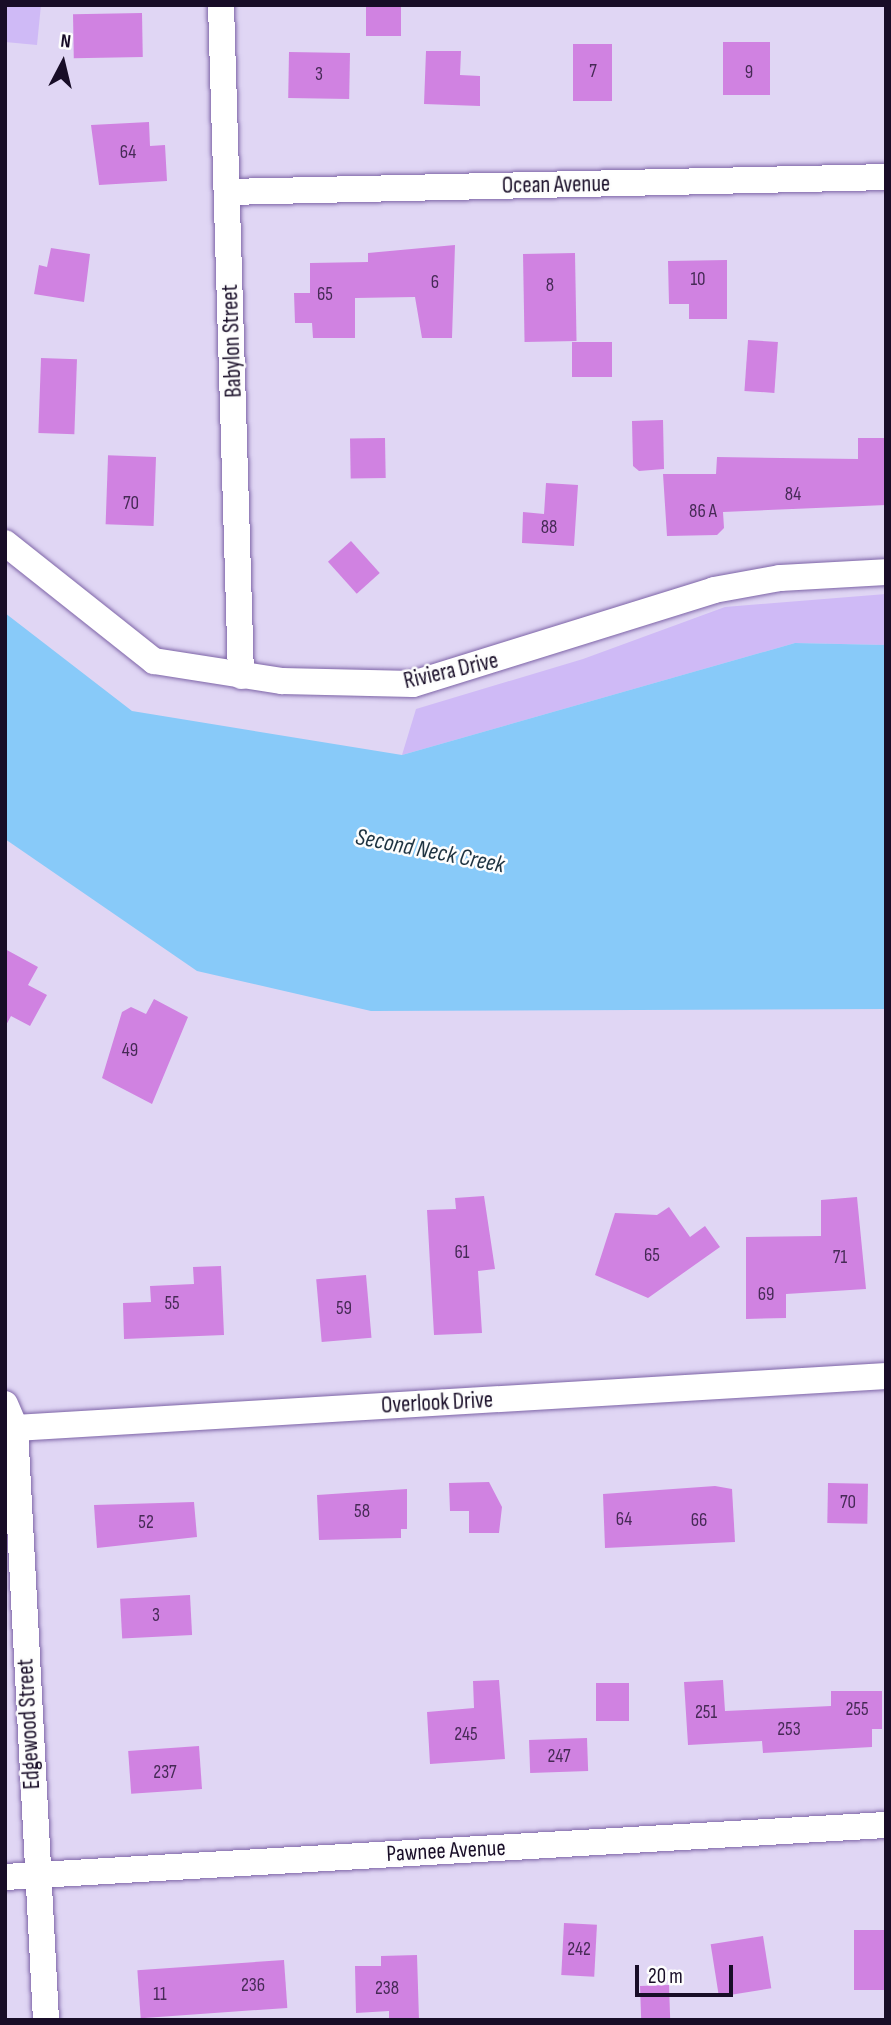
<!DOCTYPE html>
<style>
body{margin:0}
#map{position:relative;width:891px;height:2025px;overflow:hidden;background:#e0d6f4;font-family:"Sofia Sans Condensed",sans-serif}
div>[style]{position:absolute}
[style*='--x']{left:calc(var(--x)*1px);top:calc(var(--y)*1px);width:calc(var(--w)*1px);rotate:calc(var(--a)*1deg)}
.green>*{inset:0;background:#cfbaf6}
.water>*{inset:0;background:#88caf9}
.building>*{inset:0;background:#d082e1;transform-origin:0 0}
.roads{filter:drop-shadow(0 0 2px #7d64a7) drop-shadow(0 0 2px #7d64a7)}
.minor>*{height:26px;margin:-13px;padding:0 13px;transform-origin:13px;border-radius:13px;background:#fff}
span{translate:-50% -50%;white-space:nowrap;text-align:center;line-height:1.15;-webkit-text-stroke:5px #fdfdfd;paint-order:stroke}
.number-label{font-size:19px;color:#462a56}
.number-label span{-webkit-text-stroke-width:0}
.street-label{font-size:23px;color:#180d27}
.water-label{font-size:24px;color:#1e3341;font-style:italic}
.frame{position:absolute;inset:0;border:7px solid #180d27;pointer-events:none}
.north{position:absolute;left:28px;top:28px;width:70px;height:70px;-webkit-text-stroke:5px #fdfdfd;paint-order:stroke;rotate:7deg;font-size:19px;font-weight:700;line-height:28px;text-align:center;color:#180d27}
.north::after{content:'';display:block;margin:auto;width:24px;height:32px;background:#180d27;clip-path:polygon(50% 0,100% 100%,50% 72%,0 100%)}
.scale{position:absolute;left:635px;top:1965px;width:98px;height:32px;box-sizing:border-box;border:4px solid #180d27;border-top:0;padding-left:9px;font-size:21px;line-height:24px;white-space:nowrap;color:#180d27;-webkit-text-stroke:5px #fdfdfd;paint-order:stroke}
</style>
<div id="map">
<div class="green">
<i style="clip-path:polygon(5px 5px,41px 5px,37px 45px,5px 42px)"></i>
<i style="clip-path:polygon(886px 594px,886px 645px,795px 643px,402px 755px,416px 709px,583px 659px,725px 607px)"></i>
</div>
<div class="water">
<i style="clip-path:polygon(5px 613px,132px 711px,402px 755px,795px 643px,886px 645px,886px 1009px,371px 1011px,197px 971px,5px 839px)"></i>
</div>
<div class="building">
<i style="left:366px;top:5px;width:35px;height:31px"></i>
<i style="left:142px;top:13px;width:44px;height:69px;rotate:89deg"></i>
<i style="left:723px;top:42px;width:47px;height:53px"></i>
<i style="left:573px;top:44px;width:39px;height:57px"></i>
<i style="clip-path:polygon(426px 51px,461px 51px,460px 75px,480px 76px,480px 106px,424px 104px)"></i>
<i style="left:289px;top:52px;width:61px;height:46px;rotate:1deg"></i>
<i style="clip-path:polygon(149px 122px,150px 146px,165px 145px,167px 181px,99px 185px,91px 125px)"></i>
<i style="clip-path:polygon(455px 245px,452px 338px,422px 338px,415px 297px,355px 298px,355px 338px,313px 338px,312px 323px,295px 323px,294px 293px,310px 293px,310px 263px,368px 262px,368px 253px)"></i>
<i style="clip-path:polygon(51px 248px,90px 254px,84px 302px,34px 294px,39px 265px,47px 267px)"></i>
<i style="left:575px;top:253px;width:88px;height:52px;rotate:89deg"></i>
<i style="clip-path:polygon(727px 260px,727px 319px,689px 319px,689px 304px,669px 304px,668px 261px)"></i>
<i style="left:748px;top:340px;width:30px;height:51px;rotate:4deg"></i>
<i style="left:572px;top:342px;width:40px;height:35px"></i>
<i style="left:41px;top:358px;width:36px;height:75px;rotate:2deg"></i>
<i style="clip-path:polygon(663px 420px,664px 469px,639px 471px,633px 466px,632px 421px)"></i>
<i style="left:385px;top:438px;width:40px;height:35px;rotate:89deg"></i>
<i style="clip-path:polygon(858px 438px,886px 438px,886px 505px,723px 512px,724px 528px,717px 535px,667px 536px,663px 474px,716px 474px,717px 457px,858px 459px)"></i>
<i style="left:156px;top:457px;width:69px;height:48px;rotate:92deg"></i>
<i style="clip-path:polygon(546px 483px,578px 485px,574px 546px,522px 543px,523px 512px,544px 514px)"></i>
<i style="left:351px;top:541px;width:43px;height:31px;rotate:48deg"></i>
<i style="clip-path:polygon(5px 949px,38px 967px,28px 985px,47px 995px,30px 1026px,11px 1016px,5px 1027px)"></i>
<i style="clip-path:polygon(154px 999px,188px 1017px,152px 1104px,102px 1078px,122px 1012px,131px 1007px,146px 1014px)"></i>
<i style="clip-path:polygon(484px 1196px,495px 1269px,478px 1271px,482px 1333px,434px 1335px,427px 1210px,456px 1209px,455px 1198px)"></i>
<i style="clip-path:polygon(857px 1197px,866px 1289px,786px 1294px,786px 1318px,746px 1319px,746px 1237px,821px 1236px,821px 1200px)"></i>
<i style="clip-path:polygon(669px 1207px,690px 1237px,705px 1226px,720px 1247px,648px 1298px,595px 1275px,615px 1213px,657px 1215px)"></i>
<i style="clip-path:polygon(221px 1266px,224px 1335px,124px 1339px,123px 1303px,151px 1302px,150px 1286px,194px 1284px,193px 1267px)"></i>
<i style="left:366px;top:1275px;width:63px;height:50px;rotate:85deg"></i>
<i style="clip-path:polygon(489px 1482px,502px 1507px,499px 1533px,469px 1533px,469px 1511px,450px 1511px,449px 1483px)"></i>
<i style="left:828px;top:1483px;width:40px;height:40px;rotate:1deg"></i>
<i style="clip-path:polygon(715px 1486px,732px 1489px,735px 1542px,605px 1548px,603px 1494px)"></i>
<i style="clip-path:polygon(407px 1489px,407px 1529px,401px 1529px,401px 1538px,319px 1540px,317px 1495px)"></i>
<i style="clip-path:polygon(194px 1502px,197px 1537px,97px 1548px,94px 1505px)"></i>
<i style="left:190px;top:1595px;width:40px;height:70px;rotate:87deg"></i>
<i style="clip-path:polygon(499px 1680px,505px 1759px,430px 1764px,427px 1712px,474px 1708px,473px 1681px)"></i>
<i style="clip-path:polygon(723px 1680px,725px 1711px,831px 1706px,831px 1691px,882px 1691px,882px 1729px,872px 1729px,872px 1747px,763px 1753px,762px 1741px,688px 1745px,684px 1682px)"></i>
<i style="left:596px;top:1683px;width:33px;height:38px"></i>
<i style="left:587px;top:1738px;width:33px;height:58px;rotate:88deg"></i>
<i style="left:199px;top:1746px;width:43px;height:71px;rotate:86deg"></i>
<i style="left:564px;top:1923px;width:33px;height:52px;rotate:3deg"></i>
<i style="left:886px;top:1930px;width:60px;height:32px;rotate:90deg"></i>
<i style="left:763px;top:1936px;width:53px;height:53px;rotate:81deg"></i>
<i style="clip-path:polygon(417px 1955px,419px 2020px,389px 2020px,389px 2011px,356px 2013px,355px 1966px,381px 1966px,381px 1956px)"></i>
<i style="left:284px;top:1960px;width:48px;height:147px;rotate:86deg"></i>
<i style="left:669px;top:1985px;width:35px;height:29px;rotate:88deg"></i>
</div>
<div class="roads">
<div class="minor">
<i style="--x:221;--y:5;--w:671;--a:88.29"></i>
<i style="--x:227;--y:192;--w:659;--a:-1.3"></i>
<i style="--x:5;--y:543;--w:190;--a:38.4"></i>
<i style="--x:154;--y:661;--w:130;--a:8.9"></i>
<i style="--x:282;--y:681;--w:131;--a:1.3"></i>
<i style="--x:413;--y:684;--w:315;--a:-17.3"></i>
<i style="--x:714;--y:590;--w:67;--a:-10.3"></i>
<i style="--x:780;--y:578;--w:106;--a:-3.2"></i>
<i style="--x:5;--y:1404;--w:26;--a:67"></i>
<i style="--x:15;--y:1428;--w:873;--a:-3.42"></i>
<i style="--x:5;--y:1429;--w:10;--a:-6"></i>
<i style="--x:15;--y:1428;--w:593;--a:87"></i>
<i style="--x:5;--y:1877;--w:883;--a:-3.38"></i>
</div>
</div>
<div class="number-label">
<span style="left:593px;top:72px">7</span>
<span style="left:749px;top:73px">9</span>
<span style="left:319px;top:75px">3</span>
<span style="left:128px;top:153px">64</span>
<span style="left:698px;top:280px">10</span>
<span style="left:435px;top:283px">6</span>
<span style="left:550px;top:286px">8</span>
<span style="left:325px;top:295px">65</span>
<span style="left:793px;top:495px">84</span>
<span style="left:131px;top:504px">70</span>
<span style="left:703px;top:512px">86 A</span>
<span style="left:549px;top:528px">88</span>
<span style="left:130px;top:1051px">49</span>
<span style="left:462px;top:1253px">61</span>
<span style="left:652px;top:1256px">65</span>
<span style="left:840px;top:1258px">71</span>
<span style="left:766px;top:1295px">69</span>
<span style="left:172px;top:1304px">55</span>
<span style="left:344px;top:1309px">59</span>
<span style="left:848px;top:1503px">70</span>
<span style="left:362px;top:1512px">58</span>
<span style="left:624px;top:1520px">64</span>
<span style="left:699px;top:1521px">66</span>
<span style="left:146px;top:1523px">52</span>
<span style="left:156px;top:1616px">3</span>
<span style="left:857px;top:1710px">255</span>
<span style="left:706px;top:1713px">251</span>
<span style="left:789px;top:1730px">253</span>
<span style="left:466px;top:1735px">245</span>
<span style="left:559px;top:1757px">247</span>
<span style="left:165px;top:1773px">237</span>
<span style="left:579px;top:1950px">242</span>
<span style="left:253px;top:1986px">236</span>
<span style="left:387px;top:1989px">238</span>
<span style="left:160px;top:1995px">11</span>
</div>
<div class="street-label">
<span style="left:556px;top:185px;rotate:-1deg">Ocean Avenue</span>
<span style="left:232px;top:341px;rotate:-92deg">Babylon Street</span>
<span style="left:451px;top:671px;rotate:-13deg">Riviera Drive</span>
<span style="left:437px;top:1403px;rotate:-3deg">Overlook Drive</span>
<span style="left:29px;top:1724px;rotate:-93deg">Edgewood Street</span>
<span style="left:446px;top:1851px;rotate:-3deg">Pawnee Avenue</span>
</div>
<div class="water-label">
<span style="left:430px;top:851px;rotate:11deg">Second Neck Creek</span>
</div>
<div class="frame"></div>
<div class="north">N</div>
<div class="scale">20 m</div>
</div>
